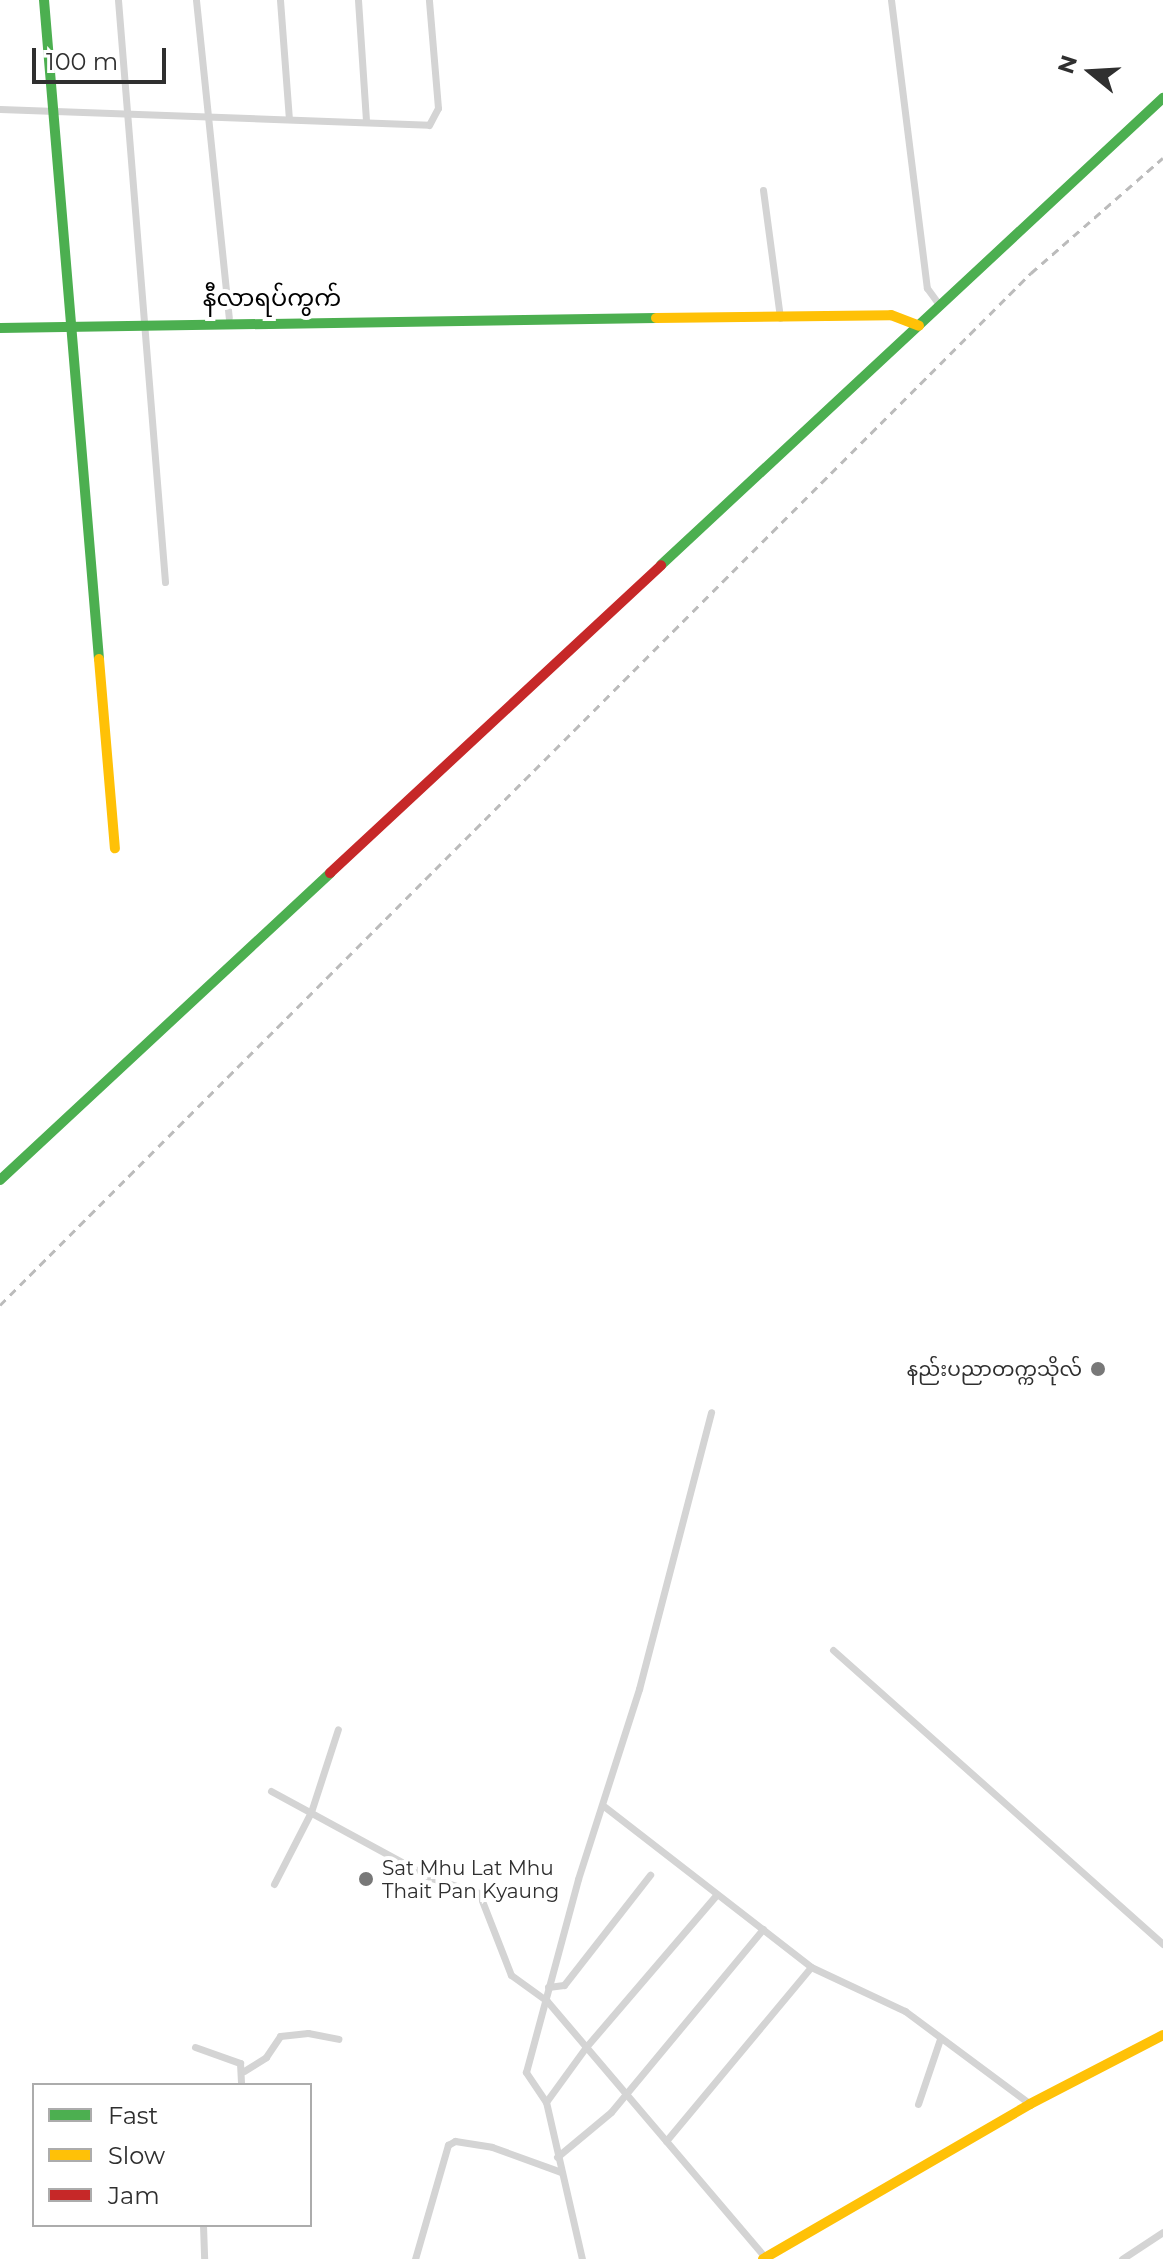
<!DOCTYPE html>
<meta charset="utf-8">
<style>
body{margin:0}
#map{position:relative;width:1163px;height:2259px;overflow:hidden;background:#fff;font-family:Montserrat,"Noto Sans Myanmar",sans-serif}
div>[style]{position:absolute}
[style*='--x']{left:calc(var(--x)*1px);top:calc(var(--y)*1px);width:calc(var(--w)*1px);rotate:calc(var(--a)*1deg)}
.street>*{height:7px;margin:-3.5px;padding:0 3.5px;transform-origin:3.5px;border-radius:3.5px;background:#d4d4d4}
.fast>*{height:10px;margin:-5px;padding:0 5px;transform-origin:5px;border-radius:5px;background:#4caf50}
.slow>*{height:10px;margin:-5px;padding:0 5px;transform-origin:5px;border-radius:5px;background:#ffc107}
.jam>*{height:10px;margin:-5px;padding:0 5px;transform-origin:5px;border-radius:5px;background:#c62828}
.rail>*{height:3px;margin-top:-1.5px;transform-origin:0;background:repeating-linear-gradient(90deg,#bbb 0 8px,transparent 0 14px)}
.dots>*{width:22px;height:22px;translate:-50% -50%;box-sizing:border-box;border:4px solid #fff;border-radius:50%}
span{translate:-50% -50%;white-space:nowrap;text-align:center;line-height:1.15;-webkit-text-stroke:8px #fff;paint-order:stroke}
.poi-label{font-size:20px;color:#2f2f2f}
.right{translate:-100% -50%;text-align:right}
.left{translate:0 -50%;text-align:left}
.quarter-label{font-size:24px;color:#000}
.legend{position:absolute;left:32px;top:2083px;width:280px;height:144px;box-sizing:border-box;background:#fff;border:2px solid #acacac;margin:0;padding:10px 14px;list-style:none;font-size:24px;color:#2f2f2f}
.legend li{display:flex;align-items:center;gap:16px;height:40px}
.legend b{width:40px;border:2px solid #acacac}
.north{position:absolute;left:1051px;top:32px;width:80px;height:80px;-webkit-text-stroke:6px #fff;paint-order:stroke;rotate:288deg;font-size:22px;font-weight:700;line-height:32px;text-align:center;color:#2f2f2f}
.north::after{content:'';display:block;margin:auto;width:28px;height:36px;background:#2f2f2f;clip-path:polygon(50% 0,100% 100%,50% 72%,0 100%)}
.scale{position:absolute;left:32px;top:48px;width:134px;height:36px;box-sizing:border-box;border:4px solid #2f2f2f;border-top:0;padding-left:10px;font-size:24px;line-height:28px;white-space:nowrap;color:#2f2f2f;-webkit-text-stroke:6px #fff;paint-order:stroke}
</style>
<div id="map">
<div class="street">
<i style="--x:118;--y:0;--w:584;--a:85.38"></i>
<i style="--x:196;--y:0;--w:319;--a:84.1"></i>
<i style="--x:280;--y:0;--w:119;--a:85.7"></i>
<i style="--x:358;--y:0;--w:122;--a:86.2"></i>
<i style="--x:891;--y:0;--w:290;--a:82.9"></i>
<i style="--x:927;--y:288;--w:22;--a:54"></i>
<i style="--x:0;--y:109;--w:429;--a:2.1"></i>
<i style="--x:429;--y:125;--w:19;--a:-62"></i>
<i style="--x:438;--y:108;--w:108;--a:-94.8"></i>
<i style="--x:763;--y:190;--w:129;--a:82.4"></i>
<i style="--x:833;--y:1650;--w:442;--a:41.7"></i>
<i style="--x:271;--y:1791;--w:182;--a:28.5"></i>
<i style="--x:431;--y:1878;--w:50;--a:17.4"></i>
<i style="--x:479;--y:1893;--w:88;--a:68.7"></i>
<i style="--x:511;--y:1975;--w:44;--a:35.8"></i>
<i style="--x:547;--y:2001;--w:338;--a:49.6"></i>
<i style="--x:605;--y:1807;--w:261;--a:37.8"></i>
<i style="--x:811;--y:1967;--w:104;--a:25.1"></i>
<i style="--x:905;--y:2011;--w:154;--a:36.6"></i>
<i style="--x:274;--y:1884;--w:81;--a:-62.8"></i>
<i style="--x:311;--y:1812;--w:87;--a:-72"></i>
<i style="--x:548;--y:1987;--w:16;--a:-7"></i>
<i style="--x:564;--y:1985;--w:140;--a:-52"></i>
<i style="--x:195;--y:2047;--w:48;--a:19.6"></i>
<i style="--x:240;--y:2063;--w:22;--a:87"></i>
<i style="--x:244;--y:2071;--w:26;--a:-32"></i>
<i style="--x:266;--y:2057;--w:25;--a:-56"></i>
<i style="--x:280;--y:2036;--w:28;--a:-6"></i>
<i style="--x:308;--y:2033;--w:31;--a:11"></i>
<i style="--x:546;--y:2102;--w:36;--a:-124"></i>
<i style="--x:526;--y:2072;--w:200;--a:-74.9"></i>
<i style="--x:578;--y:1879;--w:200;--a:-72.2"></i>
<i style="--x:639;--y:1689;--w:286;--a:-75.4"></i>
<i style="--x:918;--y:2104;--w:69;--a:-71.3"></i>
<i style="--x:666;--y:2141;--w:226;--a:-50.2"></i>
<i style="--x:557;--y:2157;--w:70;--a:-39.8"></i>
<i style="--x:611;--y:2112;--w:238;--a:-50.3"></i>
<i style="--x:203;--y:2225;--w:34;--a:88"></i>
<i style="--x:415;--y:2259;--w:119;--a:-73.9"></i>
<i style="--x:448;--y:2145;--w:8;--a:-30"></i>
<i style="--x:455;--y:2141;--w:37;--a:9"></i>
<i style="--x:492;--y:2147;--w:73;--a:19.9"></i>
<i style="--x:582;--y:2259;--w:161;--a:-102.9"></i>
<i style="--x:546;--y:2102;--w:68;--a:-54"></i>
<i style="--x:586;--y:2047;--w:201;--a:-49.4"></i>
<i style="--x:1122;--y:2259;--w:49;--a:-33.4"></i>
</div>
<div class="fast">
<i style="--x:44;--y:0;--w:661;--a:85.23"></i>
<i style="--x:0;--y:328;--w:656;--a:-0.87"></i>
<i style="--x:661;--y:565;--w:686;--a:-42.93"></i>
<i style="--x:0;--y:1180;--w:451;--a:-42.9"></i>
</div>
<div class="slow">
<i style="--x:656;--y:318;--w:235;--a:-0.7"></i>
<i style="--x:891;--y:315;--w:30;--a:21"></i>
<i style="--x:99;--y:659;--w:190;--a:85.2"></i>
<i style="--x:763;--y:2259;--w:309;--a:-30.1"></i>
<i style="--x:1030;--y:2104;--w:150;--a:-27.4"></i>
</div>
<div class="jam">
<i style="--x:330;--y:873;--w:452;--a:-42.9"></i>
</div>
<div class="rail">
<i style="--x:0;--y:1305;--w:1459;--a:-45.03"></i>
<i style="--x:1031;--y:273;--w:175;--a:-41.1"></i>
</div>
<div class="dots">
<i style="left:1098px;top:1369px;background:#787878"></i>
<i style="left:366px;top:1879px;background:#787878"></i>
</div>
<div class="poi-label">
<span class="right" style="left:1082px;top:1369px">နည်းပညာတက္ကသိုလ်</span>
<span class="left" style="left:382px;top:1880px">Sat Mhu Lat Mhu<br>Thait Pan Kyaung</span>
</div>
<div class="quarter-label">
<span style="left:272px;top:298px">နီလာရပ်ကွက်</span>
</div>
<ul class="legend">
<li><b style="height:10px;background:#4caf50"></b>Fast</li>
<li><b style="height:10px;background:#ffc107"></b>Slow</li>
<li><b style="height:10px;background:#c62828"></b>Jam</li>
</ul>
<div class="north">N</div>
<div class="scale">100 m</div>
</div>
